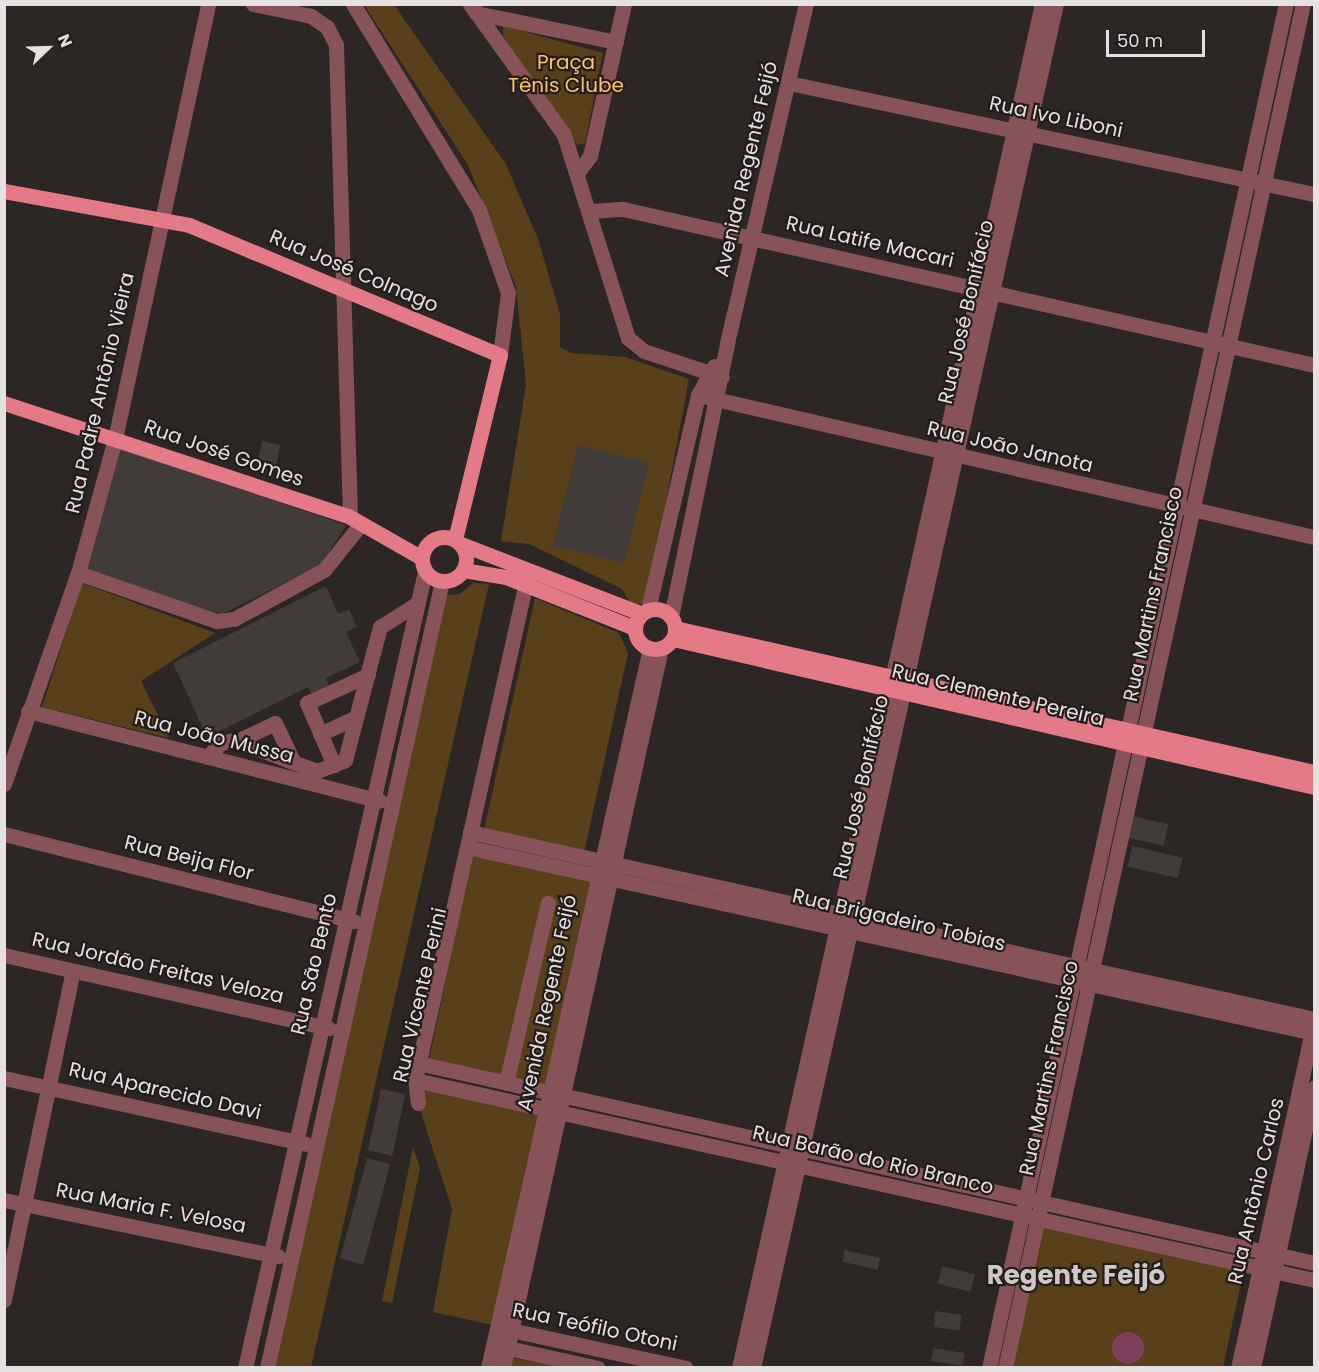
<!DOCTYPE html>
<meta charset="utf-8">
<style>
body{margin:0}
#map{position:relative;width:1319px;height:1372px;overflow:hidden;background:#2c2625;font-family:Poppins,sans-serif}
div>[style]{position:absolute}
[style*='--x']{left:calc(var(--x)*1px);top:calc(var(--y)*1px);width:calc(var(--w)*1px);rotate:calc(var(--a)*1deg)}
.green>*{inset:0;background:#58401b;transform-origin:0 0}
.water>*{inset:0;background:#7f3f5c}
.round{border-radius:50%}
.building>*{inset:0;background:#413c39;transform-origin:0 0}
.minor>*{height:15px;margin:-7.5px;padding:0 7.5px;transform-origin:7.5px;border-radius:7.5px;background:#875358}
.major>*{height:15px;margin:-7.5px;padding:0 7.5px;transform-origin:7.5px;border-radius:7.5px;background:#e57a87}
.major>.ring{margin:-7.5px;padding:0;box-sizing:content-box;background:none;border:15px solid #e57a87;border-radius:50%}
span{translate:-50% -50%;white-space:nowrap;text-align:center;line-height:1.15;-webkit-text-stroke:4.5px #221d1b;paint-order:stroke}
.park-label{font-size:20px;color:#fdc36a}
.street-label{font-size:20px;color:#e5e1e0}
.district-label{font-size:26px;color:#d0c8c6;font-weight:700}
.frame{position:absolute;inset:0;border:6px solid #e5e1e0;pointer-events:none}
.north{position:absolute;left:18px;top:18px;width:60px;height:60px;-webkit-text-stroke:4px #221d1b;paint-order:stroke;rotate:67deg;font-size:16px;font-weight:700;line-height:24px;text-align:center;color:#e5e1e0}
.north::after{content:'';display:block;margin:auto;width:21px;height:27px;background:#e5e1e0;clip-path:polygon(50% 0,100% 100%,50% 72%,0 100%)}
.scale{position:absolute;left:1106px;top:30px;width:99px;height:27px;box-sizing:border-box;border:3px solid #e5e1e0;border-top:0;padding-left:8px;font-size:18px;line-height:21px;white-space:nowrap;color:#e5e1e0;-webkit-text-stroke:4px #221d1b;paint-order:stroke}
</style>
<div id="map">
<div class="green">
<i style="clip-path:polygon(364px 5px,394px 5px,506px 164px,538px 239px,560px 314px,560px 347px,571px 353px,625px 357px,689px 379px,647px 603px,632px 606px,622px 589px,529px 544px,501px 541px,526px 385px,516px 287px,468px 165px)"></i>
<i style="clip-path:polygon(503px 26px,603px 53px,585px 143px,577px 145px,503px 36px)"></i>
<i style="clip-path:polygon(82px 583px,215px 633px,141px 681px,169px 738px,42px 707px)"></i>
<i style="clip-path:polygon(473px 583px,489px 584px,311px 1367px,271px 1368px,384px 877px,397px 750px,443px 595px,460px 594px)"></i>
<i style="clip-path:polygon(535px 598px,619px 633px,628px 653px,584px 853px,484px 830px)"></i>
<i style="left:474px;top:848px;width:126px;height:222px;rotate:12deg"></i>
<i style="clip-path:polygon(422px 1082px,545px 1109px,492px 1325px,433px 1312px,452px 1209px,418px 1103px)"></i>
<i style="clip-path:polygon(413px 1147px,420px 1168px,392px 1303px,382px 1301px)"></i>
<i style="clip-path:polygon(1038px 1222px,1244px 1269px,1223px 1367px,1007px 1368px)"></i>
<i style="clip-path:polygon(513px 1358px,559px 1367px,511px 1367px)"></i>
</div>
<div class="water">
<i class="round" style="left:1112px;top:1332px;width:32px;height:32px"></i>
</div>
<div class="building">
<i style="left:262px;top:441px;width:19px;height:20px;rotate:12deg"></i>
<i style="left:578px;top:445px;width:73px;height:104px;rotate:14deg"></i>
<i style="clip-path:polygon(119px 448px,346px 525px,321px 565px,222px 614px,78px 573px)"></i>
<i style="clip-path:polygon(326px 586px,338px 614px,349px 609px,357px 627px,346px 632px,360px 662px,326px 678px,330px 687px,312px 696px,308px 687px,207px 737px,173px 663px)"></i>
<i style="left:1131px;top:816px;width:38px;height:22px;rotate:12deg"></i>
<i style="left:1132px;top:846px;width:52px;height:21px;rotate:13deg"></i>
<i style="left:381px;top:1089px;width:25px;height:63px;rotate:12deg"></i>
<i style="left:367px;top:1158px;width:24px;height:104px;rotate:15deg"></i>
<i style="left:845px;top:1250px;width:36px;height:12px;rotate:13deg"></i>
<i style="left:942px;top:1266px;width:34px;height:18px;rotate:14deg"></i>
<i style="left:936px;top:1311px;width:26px;height:16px;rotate:9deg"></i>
<i style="left:933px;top:1348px;width:32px;height:13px;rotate:9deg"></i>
</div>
<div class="minor">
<i style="--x:253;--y:4;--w:59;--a:11.7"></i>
<i style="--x:311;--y:16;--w:19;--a:35"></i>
<i style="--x:327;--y:27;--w:20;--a:63"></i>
<i style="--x:336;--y:45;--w:472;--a:88.3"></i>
<i style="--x:353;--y:4;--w:241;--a:58.5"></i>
<i style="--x:479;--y:210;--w:88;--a:70.7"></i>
<i style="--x:508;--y:293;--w:63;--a:97.4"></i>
<i style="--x:470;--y:4;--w:161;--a:54.3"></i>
<i style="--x:564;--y:135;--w:213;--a:72.5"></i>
<i style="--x:628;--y:338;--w:21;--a:39"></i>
<i style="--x:644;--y:351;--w:82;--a:18.4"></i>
<i style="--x:476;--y:13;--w:143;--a:11.7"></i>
<i style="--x:789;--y:83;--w:537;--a:11.94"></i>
<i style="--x:578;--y:172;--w:20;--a:-53"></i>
<i style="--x:590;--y:156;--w:156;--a:-77.4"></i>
<i style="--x:591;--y:211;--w:32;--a:-4"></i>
<i style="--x:623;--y:209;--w:708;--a:12.72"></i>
<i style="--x:698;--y:395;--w:632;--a:12.98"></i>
<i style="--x:78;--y:573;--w:147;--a:19.1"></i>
<i style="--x:217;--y:621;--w:17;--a:-7"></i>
<i style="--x:234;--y:619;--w:102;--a:-28.6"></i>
<i style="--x:324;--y:570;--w:58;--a:-51.3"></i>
<i style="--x:648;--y:610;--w:221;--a:-76.9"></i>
<i style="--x:698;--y:395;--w:33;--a:-61"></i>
<i style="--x:671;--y:617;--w:280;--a:-78.4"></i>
<i style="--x:727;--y:343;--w:348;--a:-76.9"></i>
<i style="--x:28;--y:711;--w:363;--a:14.3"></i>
<i style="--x:320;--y:734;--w:40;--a:-25"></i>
<i style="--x:237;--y:741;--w:42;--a:-25.3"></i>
<i style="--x:275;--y:723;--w:44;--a:64.6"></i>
<i style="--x:207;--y:757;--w:20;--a:-45"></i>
<i style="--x:221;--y:743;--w:13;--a:-13"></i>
<i style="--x:234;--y:740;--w:89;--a:20.5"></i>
<i style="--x:317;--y:771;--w:30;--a:-21"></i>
<i style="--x:345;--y:760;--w:138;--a:-75.3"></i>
<i style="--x:380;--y:627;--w:45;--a:-32.3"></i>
<i style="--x:334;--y:765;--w:68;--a:-113.5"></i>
<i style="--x:307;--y:703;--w:67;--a:-24.7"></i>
<i style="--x:4;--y:784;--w:224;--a:-70.7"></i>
<i style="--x:78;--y:573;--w:139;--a:-74.6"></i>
<i style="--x:115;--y:439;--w:445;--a:-77.9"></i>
<i style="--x:470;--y:832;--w:864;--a:12.49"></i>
<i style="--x:4;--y:834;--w:361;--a:14"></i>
<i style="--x:467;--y:847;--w:867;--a:12.39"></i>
<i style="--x:4;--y:955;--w:333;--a:12.7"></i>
<i style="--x:418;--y:1063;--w:918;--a:12.58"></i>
<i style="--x:4;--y:1078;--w:309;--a:12.3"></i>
<i style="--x:415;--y:1080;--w:921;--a:12.54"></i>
<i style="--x:506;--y:1083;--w:185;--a:-76.9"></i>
<i style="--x:418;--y:1103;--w:23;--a:-97"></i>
<i style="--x:415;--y:1080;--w:519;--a:-77.44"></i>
<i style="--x:4;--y:1200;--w:280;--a:11.6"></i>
<i style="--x:4;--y:1300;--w:336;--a:-78.2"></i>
<i style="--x:501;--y:1328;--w:189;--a:12.2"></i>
<i style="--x:499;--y:1346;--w:101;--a:12.5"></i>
<i style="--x:245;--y:1368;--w:817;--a:-77.27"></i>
<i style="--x:267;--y:1368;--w:806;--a:-77.46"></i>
<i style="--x:488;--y:1368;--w:738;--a:-77.32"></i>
<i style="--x:503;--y:1368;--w:737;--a:-77.62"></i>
<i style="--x:739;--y:1368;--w:1397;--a:-77.48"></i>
<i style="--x:753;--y:1368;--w:1397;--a:-77.48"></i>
<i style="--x:989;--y:1368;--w:1396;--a:-77.72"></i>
<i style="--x:1005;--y:1368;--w:1396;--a:-77.68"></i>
<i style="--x:1238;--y:1368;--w:353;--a:-77.6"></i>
<i style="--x:1253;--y:1368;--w:287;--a:-77.7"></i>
</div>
<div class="major">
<i style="--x:4;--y:191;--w:188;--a:10.4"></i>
<i style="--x:189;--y:225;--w:337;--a:22.7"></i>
<i style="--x:500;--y:355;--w:190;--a:103.7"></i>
<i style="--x:4;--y:403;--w:364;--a:18.2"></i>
<i style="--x:350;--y:517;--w:83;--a:29.7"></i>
<i class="ring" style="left:422px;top:537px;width:29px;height:29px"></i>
<i style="--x:461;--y:544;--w:194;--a:21.1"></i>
<i style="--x:463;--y:570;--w:44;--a:9.2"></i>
<i style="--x:506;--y:577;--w:139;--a:21.6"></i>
<i class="ring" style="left:635px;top:609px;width:25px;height:25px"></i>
<i style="--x:675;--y:628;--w:655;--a:12.7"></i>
<i style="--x:673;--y:639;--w:658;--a:13"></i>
</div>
<div class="park-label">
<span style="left:566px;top:74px">Praça<br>Tênis Clube</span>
</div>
<div class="street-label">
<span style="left:1056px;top:117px;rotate:12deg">Rua Ivo Liboni</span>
<span style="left:746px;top:169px;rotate:-77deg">Avenida Regente Feijó</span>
<span style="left:870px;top:242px;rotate:13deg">Rua Latife Macari</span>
<span style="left:354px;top:271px;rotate:23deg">Rua José Colnago</span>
<span style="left:966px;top:312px;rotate:-77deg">Rua José Bonifácio</span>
<span style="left:100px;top:393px;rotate:-77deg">Rua Padre Antônio Vieira</span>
<span style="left:1010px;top:447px;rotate:13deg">Rua João Janota</span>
<span style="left:224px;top:453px;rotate:19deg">Rua José Gomes</span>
<span style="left:1153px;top:594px;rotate:-78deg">Rua Martins Francisco</span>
<span style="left:998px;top:695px;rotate:13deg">Rua Clemente Pereira</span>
<span style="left:214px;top:737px;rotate:14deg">Rua João Mussa</span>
<span style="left:861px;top:787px;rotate:-77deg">Rua José Bonifácio</span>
<span style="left:189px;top:858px;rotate:14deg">Rua Beija Flor</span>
<span style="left:899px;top:920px;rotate:13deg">Rua Brigadeiro Tobias</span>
<span style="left:314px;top:964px;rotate:-77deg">Rua São Bento</span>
<span style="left:158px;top:968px;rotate:13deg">Rua Jordão Freitas Veloza</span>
<span style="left:420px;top:995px;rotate:-77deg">Rua Vicente Perini</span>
<span style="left:547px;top:1003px;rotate:-78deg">Avenida Regente Feijó</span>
<span style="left:1049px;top:1068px;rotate:-78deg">Rua Martins Francisco</span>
<span style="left:165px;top:1091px;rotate:13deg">Rua Aparecido Davi</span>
<span style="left:873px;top:1160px;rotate:13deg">Rua Barão do Rio Branco</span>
<span style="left:1256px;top:1191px;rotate:-77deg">Rua Antônio Carlos</span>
<span style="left:151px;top:1208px;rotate:11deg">Rua Maria F. Velosa</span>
<span style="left:595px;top:1327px;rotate:12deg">Rua Teófilo Otoni</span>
</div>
<div class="district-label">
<span style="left:1076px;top:1276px">Regente Feijó</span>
</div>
<div class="frame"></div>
<div class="north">N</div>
<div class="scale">50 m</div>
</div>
